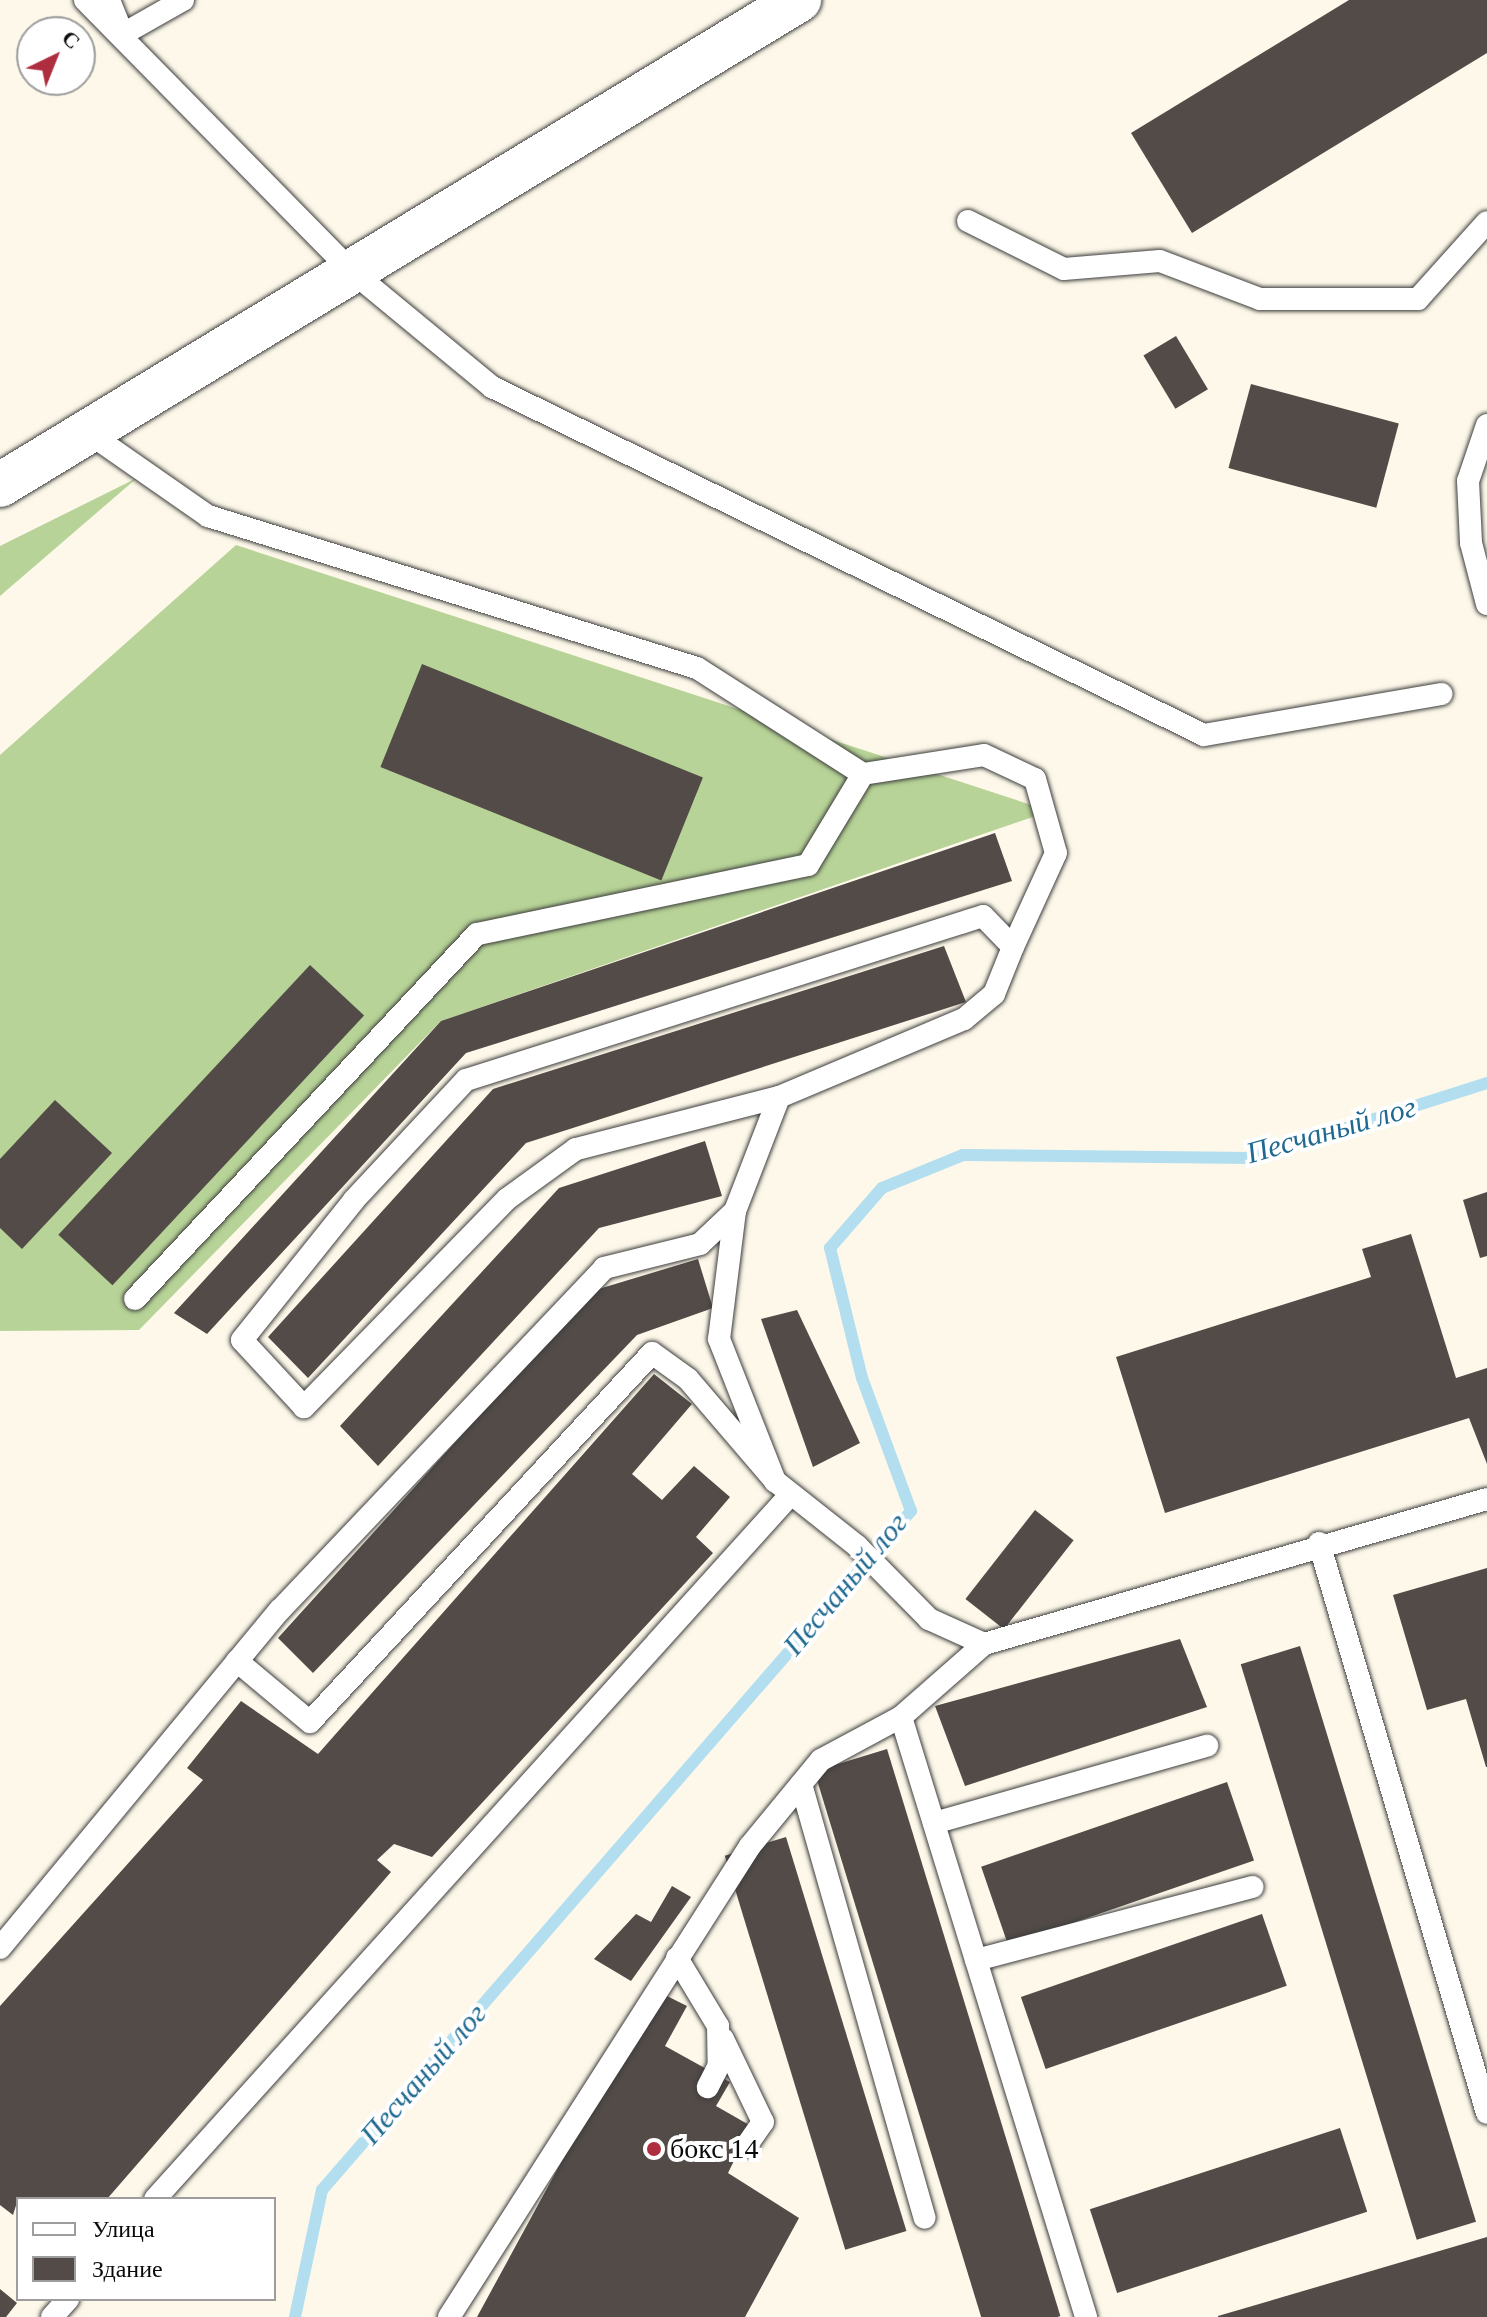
<!DOCTYPE html>
<meta charset="utf-8">
<style>
body{margin:0}
#map{position:relative;width:1487px;height:2317px;overflow:hidden;background:#fdf8e9;font-family:"Times New Roman",serif}
div>[style]{position:absolute}
[style*='--x']{left:calc(var(--x)*1px);top:calc(var(--y)*1px);width:calc(var(--w)*1px);rotate:calc(var(--a)*1deg)}
.forest>*{inset:0;background:#b7d397}
.stream>*{height:12px;margin:-6px;padding:0 6px;transform-origin:6px;border-radius:6px;background:#b2def0}
.building>*{inset:0;background:#524b48;transform-origin:0 0}
.roads{filter:drop-shadow(0 0 2px #3d3d3d) drop-shadow(0 0 2px #3d3d3d)}
.service>*{height:22px;margin:-11px;padding:0 11px;transform-origin:11px;border-radius:11px;background:#fff}
.minor>*{height:44px;margin:-22px;padding:0 22px;transform-origin:22px;border-radius:22px;background:#fff}
.dots>*{width:22px;height:22px;translate:-50% -50%;box-sizing:border-box;border:4px solid #fff;border-radius:50%}
span{translate:-50% -50%;white-space:nowrap;text-align:center;line-height:1.15;-webkit-text-stroke:8px #fff;paint-order:stroke}
.poi-label{font-size:28px;color:#0a0a0a}
.left{translate:0 -50%;text-align:left}
.water-label{font-size:30px;color:#1f6991;font-style:italic}
.legend{position:absolute;left:16px;top:2197px;width:260px;height:104px;box-sizing:border-box;background:#fff;border:2px solid #9d9d9d;margin:0;padding:10px 14px;list-style:none;font-size:24px;color:#0a0a0a}
.legend li{display:flex;align-items:center;gap:16px;height:40px}
.legend b{width:40px;border:2px solid #9d9d9d}
.north{position:absolute;left:16px;top:16px;width:80px;height:80px;box-sizing:border-box;background:#fff;border:2px solid #9d9d9d;border-radius:50%;rotate:43deg;font-size:22px;font-weight:700;line-height:32px;text-align:center;color:#0a0a0a}
.north::after{content:'';display:block;margin:auto;width:28px;height:36px;background:#ae2e3f;clip-path:polygon(50% 0,100% 100%,50% 72%,0 100%)}
</style>
<div id="map">
<div class="forest">
<i style="clip-path:polygon(137px 478px,0 596px,0 546px)"></i>
<i style="clip-path:polygon(236px 545px,1050px 811px,441px 1021px,139px 1330px,0 1331px,0 755px)"></i>
</div>
<div class="stream">
<i style="--x:295;--y:2317;--w:130;--a:-78"></i>
<i style="--x:322;--y:2190;--w:899;--a:-49.06"></i>
<i style="--x:911;--y:1511;--w:142;--a:-110.2"></i>
<i style="--x:862;--y:1378;--w:134;--a:-103.8"></i>
<i style="--x:830;--y:1248;--w:79;--a:-49.1"></i>
<i style="--x:882;--y:1188;--w:87;--a:-22.2"></i>
<i style="--x:963;--y:1155;--w:289;--a:0.6"></i>
<i style="--x:1252;--y:1158;--w:247;--a:-17.7"></i>
</div>
<div class="building">
<i style="clip-path:polygon(1349px 0,1487px 0,1487px 53px,1192px 233px,1131px 133px)"></i>
<i style="left:1176px;top:336px;width:62px;height:38px;rotate:59deg"></i>
<i style="left:1251px;top:384px;width:153px;height:87px;rotate:15deg"></i>
<i style="left:422px;top:664px;width:303px;height:111px;rotate:22deg"></i>
<i style="clip-path:polygon(995px 833px,1012px 881px,466px 1053px,207px 1334px,174px 1313px,441px 1021px)"></i>
<i style="clip-path:polygon(944px 946px,966px 1002px,526px 1143px,308px 1378px,268px 1337px,493px 1089px)"></i>
<i style="left:310px;top:965px;width:74px;height:369px;rotate:43deg"></i>
<i style="clip-path:polygon(55px 1100px,112px 1153px,22px 1249px,0 1228px,0 1159px)"></i>
<i style="clip-path:polygon(705px 1141px,722px 1196px,599px 1228px,378px 1466px,340px 1426px,559px 1188px)"></i>
<i style="clip-path:polygon(1487px 1192px,1487px 1256px,1480px 1258px,1463px 1200px)"></i>
<i style="clip-path:polygon(1411px 1234px,1456px 1378px,1487px 1368px,1487px 1464px,1469px 1418px,1165px 1513px,1116px 1357px,1371px 1277px,1362px 1249px)"></i>
<i style="clip-path:polygon(698px 1259px,713px 1308px,637px 1335px,313px 1673px,278px 1638px,592px 1291px)"></i>
<i style="clip-path:polygon(797px 1310px,860px 1443px,813px 1467px,761px 1319px)"></i>
<i style="clip-path:polygon(654px 1374px,692px 1404px,632px 1474px,662px 1500px,694px 1466px,730px 1497px,696px 1537px,713px 1553px,432px 1857px,394px 1844px,377px 1860px,391px 1872px,107px 2199px,18px 2199px,13px 2215px,0 2205px,0 2006px,203px 1780px,187px 1768px,241px 1701px,318px 1754px)"></i>
<i style="left:1035px;top:1510px;width:49px;height:113px;rotate:38deg"></i>
<i style="clip-path:polygon(1487px 1568px,1487px 1767px,1486px 1767px,1466px 1699px,1427px 1710px,1393px 1595px)"></i>
<i style="clip-path:polygon(1180px 1639px,1207px 1707px,965px 1786px,935px 1706px)"></i>
<i style="left:1300px;top:1646px;width:602px;height:62px;rotate:73deg"></i>
<i style="left:887px;top:1749px;width:593px;height:76px;rotate:73deg"></i>
<i style="left:1227px;top:1782px;width:83px;height:260px;rotate:71deg"></i>
<i style="left:786px;top:1837px;width:412px;height:64px;rotate:73deg"></i>
<i style="clip-path:polygon(672px 1886px,691px 1897px,631px 1981px,594px 1959px,636px 1914px,651px 1922px)"></i>
<i style="left:1262px;top:1914px;width:76px;height:255px;rotate:71deg"></i>
<i style="clip-path:polygon(655px 1990px,687px 2006px,665px 2046px,730px 2082px,716px 2106px,751px 2126px,728px 2173px,799px 2218px,745px 2317px,477px 2317px)"></i>
<i style="left:1340px;top:2128px;width:88px;height:263px;rotate:72deg"></i>
<i style="clip-path:polygon(1487px 2237px,1487px 2317px,1218px 2317px,1218px 2316px)"></i>
<i style="clip-path:polygon(0 2289px,17px 2303px,6px 2317px,0 2317px)"></i>
</div>
<div class="roads">
<div class="service">
<i style="--x:85;--y:0;--w:377;--a:45.5"></i>
<i style="--x:349;--y:269;--w:185;--a:39.5"></i>
<i style="--x:492;--y:387;--w:792;--a:26.05"></i>
<i style="--x:1204;--y:735;--w:241;--a:-9.8"></i>
<i style="--x:109;--y:0;--w:37;--a:68"></i>
<i style="--x:123;--y:34;--w:69;--a:-29.5"></i>
<i style="--x:968;--y:221;--w:107;--a:26.6"></i>
<i style="--x:1064;--y:269;--w:96;--a:-4.8"></i>
<i style="--x:1160;--y:261;--w:107;--a:20.8"></i>
<i style="--x:1260;--y:299;--w:158;--a:0"></i>
<i style="--x:1418;--y:299;--w:103;--a:-48.1"></i>
<i style="--x:1487;--y:425;--w:59;--a:108.7"></i>
<i style="--x:1468;--y:481;--w:62;--a:87.2"></i>
<i style="--x:1471;--y:543;--w:63;--a:75.3"></i>
<i style="--x:86;--y:431;--w:149;--a:34.9"></i>
<i style="--x:208;--y:516;--w:512;--a:17.27"></i>
<i style="--x:697;--y:668;--w:197;--a:32.6"></i>
<i style="--x:863;--y:774;--w:106;--a:121.1"></i>
<i style="--x:808;--y:865;--w:338;--a:168.2"></i>
<i style="--x:477;--y:934;--w:500;--a:133.14"></i>
<i style="--x:863;--y:774;--w:122;--a:-8.9"></i>
<i style="--x:984;--y:755;--w:56;--a:25.2"></i>
<i style="--x:1035;--y:779;--w:77;--a:74.2"></i>
<i style="--x:1056;--y:853;--w:103;--a:114.6"></i>
<i style="--x:735;--y:1211;--w:122;--a:-68.9"></i>
<i style="--x:779;--y:1097;--w:210;--a:165.6"></i>
<i style="--x:576;--y:1149;--w:85;--a:144.1"></i>
<i style="--x:507;--y:1199;--w:291;--a:134.3"></i>
<i style="--x:304;--y:1407;--w:91;--a:-132.8"></i>
<i style="--x:242;--y:1340;--w:179;--a:-51.3"></i>
<i style="--x:354;--y:1200;--w:164;--a:-47"></i>
<i style="--x:466;--y:1080;--w:542;--a:-17.6"></i>
<i style="--x:983;--y:916;--w:43;--a:45.9"></i>
<i style="--x:1013;--y:947;--w:51;--a:112"></i>
<i style="--x:994;--y:994;--w:39;--a:140"></i>
<i style="--x:964;--y:1019;--w:201;--a:157.1"></i>
<i style="--x:1319;--y:1543;--w:594;--a:73.58"></i>
<i style="--x:237;--y:1661;--w:95;--a:39.9"></i>
<i style="--x:310;--y:1722;--w:503;--a:-47.17"></i>
<i style="--x:652;--y:1353;--w:44;--a:35.8"></i>
<i style="--x:688;--y:1379;--w:134;--a:49.5"></i>
<i style="--x:775;--y:1481;--w:105;--a:38.4"></i>
<i style="--x:857;--y:1546;--w:103;--a:45.4"></i>
<i style="--x:929;--y:1619;--w:60;--a:24.4"></i>
<i style="--x:901;--y:1717;--w:628;--a:72.86"></i>
<i style="--x:801;--y:1784;--w:451;--a:74.1"></i>
<i style="--x:934;--y:1823;--w:284;--a:-15.8"></i>
<i style="--x:0;--y:1948;--w:439;--a:-50.4"></i>
<i style="--x:280;--y:1610;--w:471;--a:-46.5"></i>
<i style="--x:604;--y:1268;--w:99;--a:-14"></i>
<i style="--x:700;--y:1244;--w:48;--a:-43.3"></i>
<i style="--x:735;--y:1211;--w:129;--a:97.1"></i>
<i style="--x:719;--y:1339;--w:153;--a:68.5"></i>
<i style="--x:677;--y:1958;--w:79;--a:58.9"></i>
<i style="--x:718;--y:2026;--w:39;--a:89"></i>
<i style="--x:719;--y:2065;--w:25;--a:117"></i>
<i style="--x:976;--y:1960;--w:286;--a:-14.8"></i>
<i style="--x:723;--y:2039;--w:92;--a:64.3"></i>
<i style="--x:763;--y:2122;--w:29;--a:125"></i>
<i style="--x:155;--y:2199;--w:949;--a:-47.95"></i>
<i style="--x:52;--y:2317;--w:24;--a:-48"></i>
<i style="--x:449;--y:2317;--w:559;--a:-57.42"></i>
<i style="--x:750;--y:1846;--w:112;--a:-50.5"></i>
<i style="--x:821;--y:1760;--w:91;--a:-28.3"></i>
<i style="--x:901;--y:1717;--w:111;--a:-41.3"></i>
<i style="--x:984;--y:1644;--w:523;--a:-16.08"></i>
</div>
<div class="minor">
<i style="--x:0;--y:485;--w:935;--a:-31.26"></i>
</div>
</div>
<div class="dots">
<i style="left:654px;top:2149px;background:#ae2e3f"></i>
</div>
<div class="poi-label">
<span class="left" style="left:670px;top:2149px">бокс 14</span>
</div>
<div class="water-label">
<span style="left:1331px;top:1130px;rotate:-16deg">Песчаный лог</span>
<span style="left:845px;top:1584px;rotate:-50deg">Песчаный лог</span>
<span style="left:423px;top:2074px;rotate:-49deg">Песчаный лог</span>
</div>
<ul class="legend">
<li><b style="height:10px;background:#fff"></b>Улица</li>
<li><b style="height:22px;background:#524b48"></b>Здание</li>
</ul>
<div class="north">С</div>
</div>
